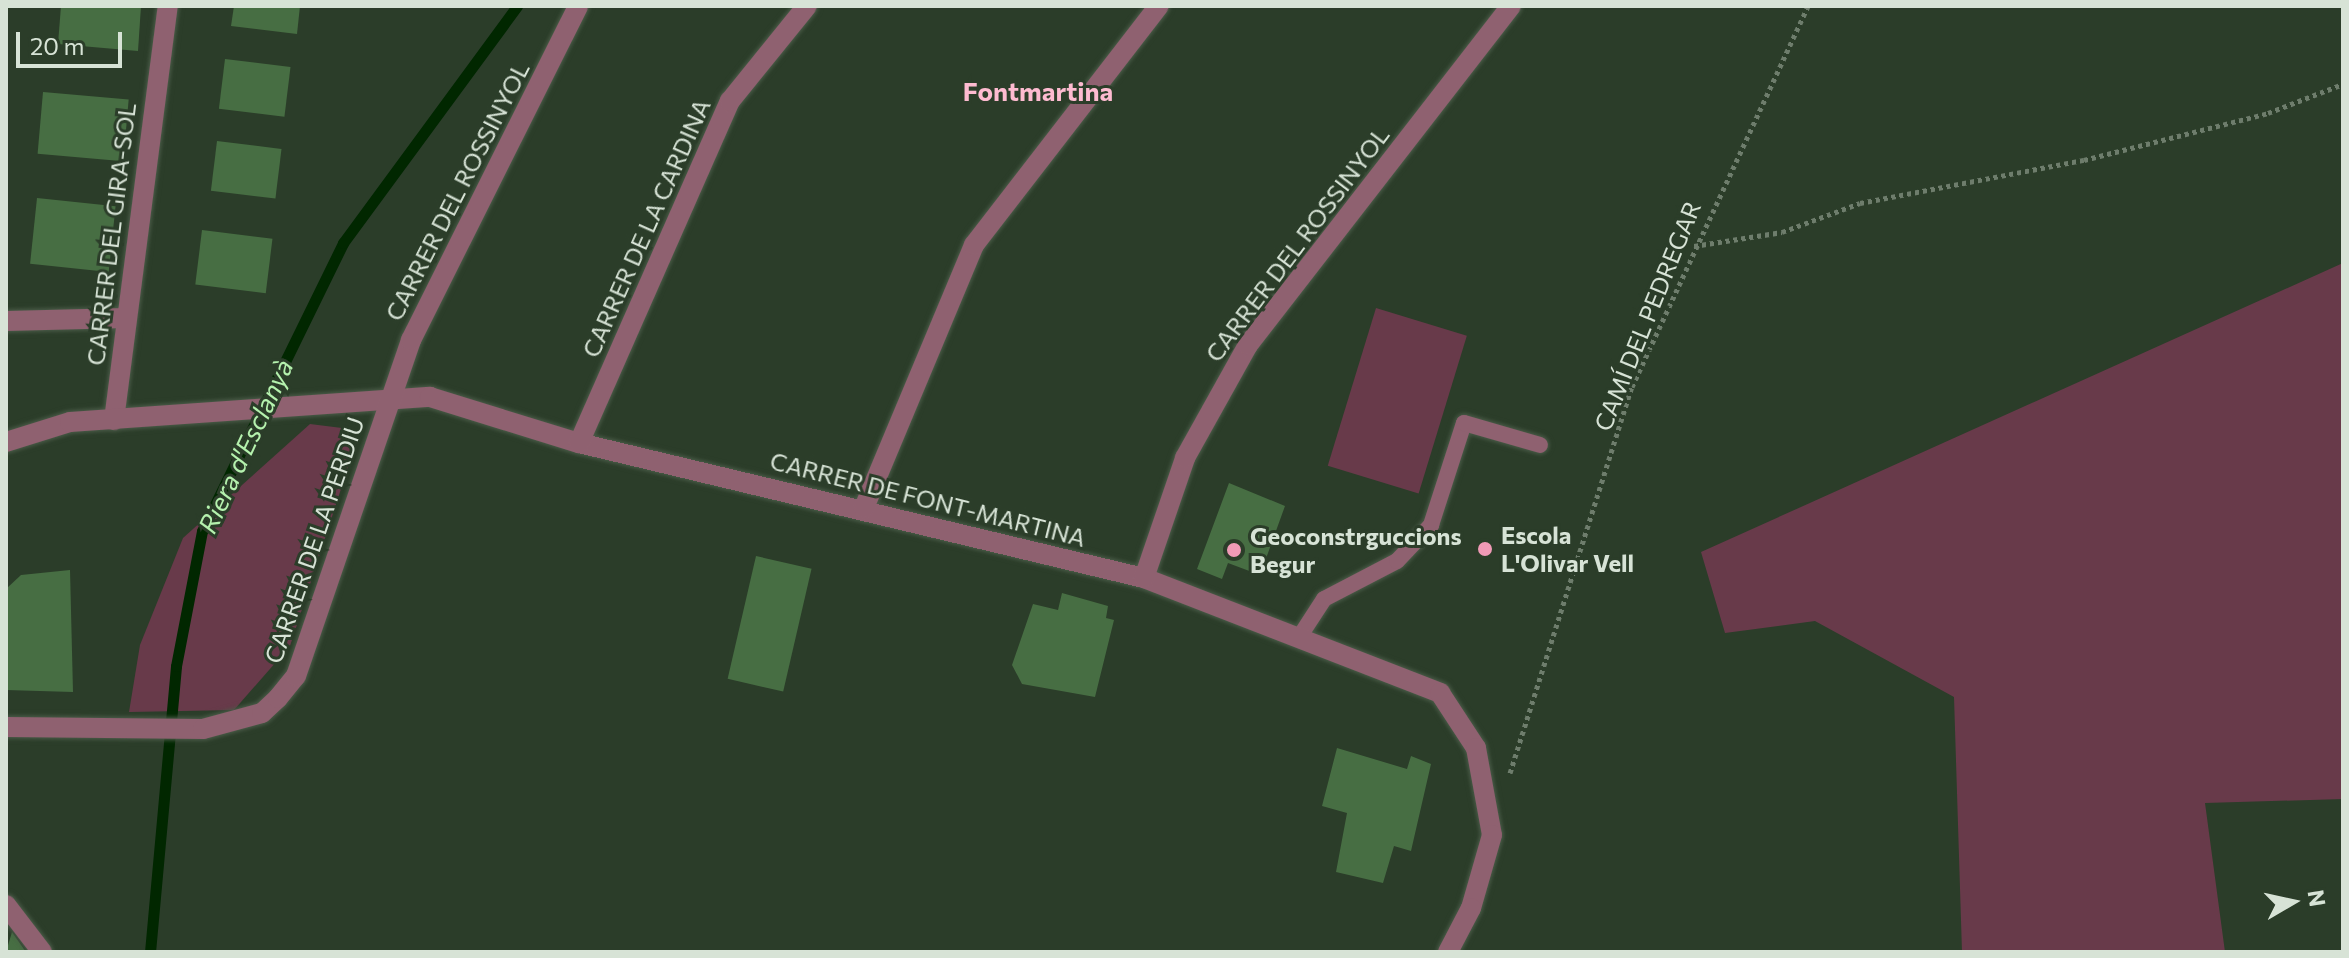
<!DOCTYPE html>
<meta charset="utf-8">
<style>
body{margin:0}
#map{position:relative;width:2349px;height:958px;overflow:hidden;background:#2b3d29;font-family:Commissioner,sans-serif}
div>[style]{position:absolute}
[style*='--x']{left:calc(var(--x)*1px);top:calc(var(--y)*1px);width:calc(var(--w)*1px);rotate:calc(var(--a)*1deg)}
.green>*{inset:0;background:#683a4a;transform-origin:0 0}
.stream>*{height:11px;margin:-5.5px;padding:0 5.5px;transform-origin:5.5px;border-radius:5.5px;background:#012700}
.building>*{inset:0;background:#476e43;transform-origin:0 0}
.path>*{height:5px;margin-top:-2.5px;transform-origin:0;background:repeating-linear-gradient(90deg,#6e7d6c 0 4px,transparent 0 8px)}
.roads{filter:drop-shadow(0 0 2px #4a5b48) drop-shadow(0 0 2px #4a5b48)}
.lane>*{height:16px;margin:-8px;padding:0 8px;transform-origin:8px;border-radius:8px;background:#8f6170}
.street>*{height:20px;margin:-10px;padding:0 10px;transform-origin:10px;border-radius:10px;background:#8f6170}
.dots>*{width:22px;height:22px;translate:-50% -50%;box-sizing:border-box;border:4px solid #2b3d29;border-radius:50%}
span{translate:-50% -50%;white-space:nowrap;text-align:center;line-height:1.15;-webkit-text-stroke:6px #2b3d29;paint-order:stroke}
.street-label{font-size:24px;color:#d7e3d6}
.poi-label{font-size:24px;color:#d7e3d6;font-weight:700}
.left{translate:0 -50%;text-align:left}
.neighbourhood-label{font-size:26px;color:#fdbbd0;font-weight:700}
.water-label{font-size:26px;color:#b5f2ae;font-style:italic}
.frame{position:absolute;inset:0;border:8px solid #d7e3d6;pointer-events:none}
.north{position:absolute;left:2253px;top:862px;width:80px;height:80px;-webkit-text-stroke:6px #2b3d29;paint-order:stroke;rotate:81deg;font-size:22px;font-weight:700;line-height:32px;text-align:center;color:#d7e3d6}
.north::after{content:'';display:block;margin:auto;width:28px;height:36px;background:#d7e3d6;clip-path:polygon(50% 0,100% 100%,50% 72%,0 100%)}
.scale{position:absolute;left:16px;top:32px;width:106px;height:36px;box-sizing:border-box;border:4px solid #d7e3d6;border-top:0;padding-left:10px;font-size:24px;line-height:28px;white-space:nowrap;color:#d7e3d6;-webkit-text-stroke:6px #2b3d29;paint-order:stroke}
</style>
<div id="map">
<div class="green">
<i style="clip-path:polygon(2343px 263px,2343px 799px,2205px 803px,2225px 952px,1962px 952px,1954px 697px,1815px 621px,1725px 633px,1701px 552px)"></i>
<i style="left:1376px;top:308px;width:95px;height:165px;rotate:17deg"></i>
<i style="clip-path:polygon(310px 424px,350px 429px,354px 449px,290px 646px,234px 710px,129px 712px,140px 645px,183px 538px)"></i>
</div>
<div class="stream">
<i style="--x:150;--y:952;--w:287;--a:-84.8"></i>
<i style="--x:176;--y:666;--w:137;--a:-79.1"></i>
<i style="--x:202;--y:531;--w:321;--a:-63.9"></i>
<i style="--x:343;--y:243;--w:294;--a:-53.7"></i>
</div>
<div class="building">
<i style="clip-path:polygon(61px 6px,141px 6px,138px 51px,58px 44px)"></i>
<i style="clip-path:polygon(234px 6px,300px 6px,297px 34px,231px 26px)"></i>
<i style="left:225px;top:59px;width:66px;height:50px;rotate:7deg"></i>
<i style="left:43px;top:92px;width:86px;height:62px;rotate:5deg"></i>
<i style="left:217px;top:141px;width:65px;height:50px;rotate:7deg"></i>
<i style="left:37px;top:198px;width:79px;height:66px;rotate:6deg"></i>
<i style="left:202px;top:230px;width:71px;height:55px;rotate:7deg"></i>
<i style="clip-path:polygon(1229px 483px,1285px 506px,1260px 575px,1228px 563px,1222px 579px,1197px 569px)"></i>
<i style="left:756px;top:556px;width:57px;height:126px;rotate:13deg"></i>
<i style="clip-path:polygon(70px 570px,73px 692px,6px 690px,6px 589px,21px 575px)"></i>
<i style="clip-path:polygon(1062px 593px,1108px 606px,1106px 618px,1114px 620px,1095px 697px,1022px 684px,1012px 665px,1033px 604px,1058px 610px)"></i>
<i style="clip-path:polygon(1337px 748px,1407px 769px,1411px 756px,1431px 764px,1411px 851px,1394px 846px,1383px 883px,1336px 872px,1347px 813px,1322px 806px)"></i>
<i style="clip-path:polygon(12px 932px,26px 952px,6px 952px)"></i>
</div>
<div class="path">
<i style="--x:1694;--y:246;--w:89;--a:-9"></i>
<i style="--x:1782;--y:232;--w:83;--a:-20.4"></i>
<i style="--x:1860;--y:203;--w:228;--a:-10.9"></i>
<i style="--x:2084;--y:160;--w:190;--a:-14.3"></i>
<i style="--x:2268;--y:113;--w:80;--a:-21.1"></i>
<i style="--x:1510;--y:773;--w:405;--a:-72.5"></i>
<i style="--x:1632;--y:387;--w:420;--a:-65.2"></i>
</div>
<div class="roads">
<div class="lane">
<i style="--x:1300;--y:636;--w:44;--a:-57"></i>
<i style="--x:1324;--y:599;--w:82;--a:-27.5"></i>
<i style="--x:1397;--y:561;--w:50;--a:-46.6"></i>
<i style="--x:1431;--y:525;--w:107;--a:-72.1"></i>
<i style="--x:1464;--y:423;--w:79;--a:16.1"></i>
</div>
<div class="street">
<i style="--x:6;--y:321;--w:120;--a:-1.4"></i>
<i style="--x:114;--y:420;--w:418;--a:-82.6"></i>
<i style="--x:6;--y:442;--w:67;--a:-17.4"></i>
<i style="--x:70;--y:422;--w:361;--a:-4"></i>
<i style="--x:430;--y:397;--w:156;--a:17.2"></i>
<i style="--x:579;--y:443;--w:581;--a:13.44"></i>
<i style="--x:1144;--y:578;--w:318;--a:21.2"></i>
<i style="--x:1440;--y:693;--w:66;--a:56.8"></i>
<i style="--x:1476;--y:748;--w:88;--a:79.6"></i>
<i style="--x:1492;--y:835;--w:76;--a:106"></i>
<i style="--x:1471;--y:908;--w:50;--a:117.6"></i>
<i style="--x:579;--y:443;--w:374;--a:-66.2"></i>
<i style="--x:730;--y:101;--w:122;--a:-51"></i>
<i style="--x:864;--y:508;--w:285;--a:-67.3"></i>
<i style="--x:974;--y:245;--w:302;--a:-52.3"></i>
<i style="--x:1144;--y:578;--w:127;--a:-71.1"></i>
<i style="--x:1185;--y:458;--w:129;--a:-60.9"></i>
<i style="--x:1248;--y:345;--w:429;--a:-52.2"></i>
<i style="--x:6;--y:727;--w:197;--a:0.6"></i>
<i style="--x:203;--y:729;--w:61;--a:-15.2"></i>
<i style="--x:262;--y:713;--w:22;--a:-43"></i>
<i style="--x:278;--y:698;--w:28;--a:-51"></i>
<i style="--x:296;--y:676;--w:355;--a:-71.1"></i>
<i style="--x:411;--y:340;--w:373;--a:-63.4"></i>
<i style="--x:6;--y:905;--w:59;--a:52.5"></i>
</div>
</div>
<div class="dots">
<i style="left:1485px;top:549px;background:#f09ab6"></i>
<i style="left:1234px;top:550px;background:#f09ab6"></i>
</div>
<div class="street-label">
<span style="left:457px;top:191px;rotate:-63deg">CARRER DEL ROSSINYOL</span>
<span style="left:646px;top:228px;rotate:-66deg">CARRER DE LA CARDINA</span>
<span style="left:111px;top:234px;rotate:-83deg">CARRER DEL GIRA-SOL</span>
<span style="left:1297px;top:244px;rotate:-53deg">CARRER DEL ROSSINYOL</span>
<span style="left:1647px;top:316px;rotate:-68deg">CAMÍ DEL PEDREGAR</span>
<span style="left:928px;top:499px;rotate:14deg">CARRER DE FONT-MARTINA</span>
<span style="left:314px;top:540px;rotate:-71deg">CARRER DE LA PERDIU</span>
</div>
<div class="poi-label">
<span class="left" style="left:1501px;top:549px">Escola<br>L'Olivar Vell</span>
<span class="left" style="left:1250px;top:550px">Geoconstrguccions<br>Begur</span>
</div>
<div class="neighbourhood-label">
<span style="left:1038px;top:91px">Fontmartina</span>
</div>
<div class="water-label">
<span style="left:245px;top:446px;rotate:-65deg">Riera d'Esclanyà</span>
</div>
<div class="frame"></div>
<div class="north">N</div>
<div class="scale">20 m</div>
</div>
